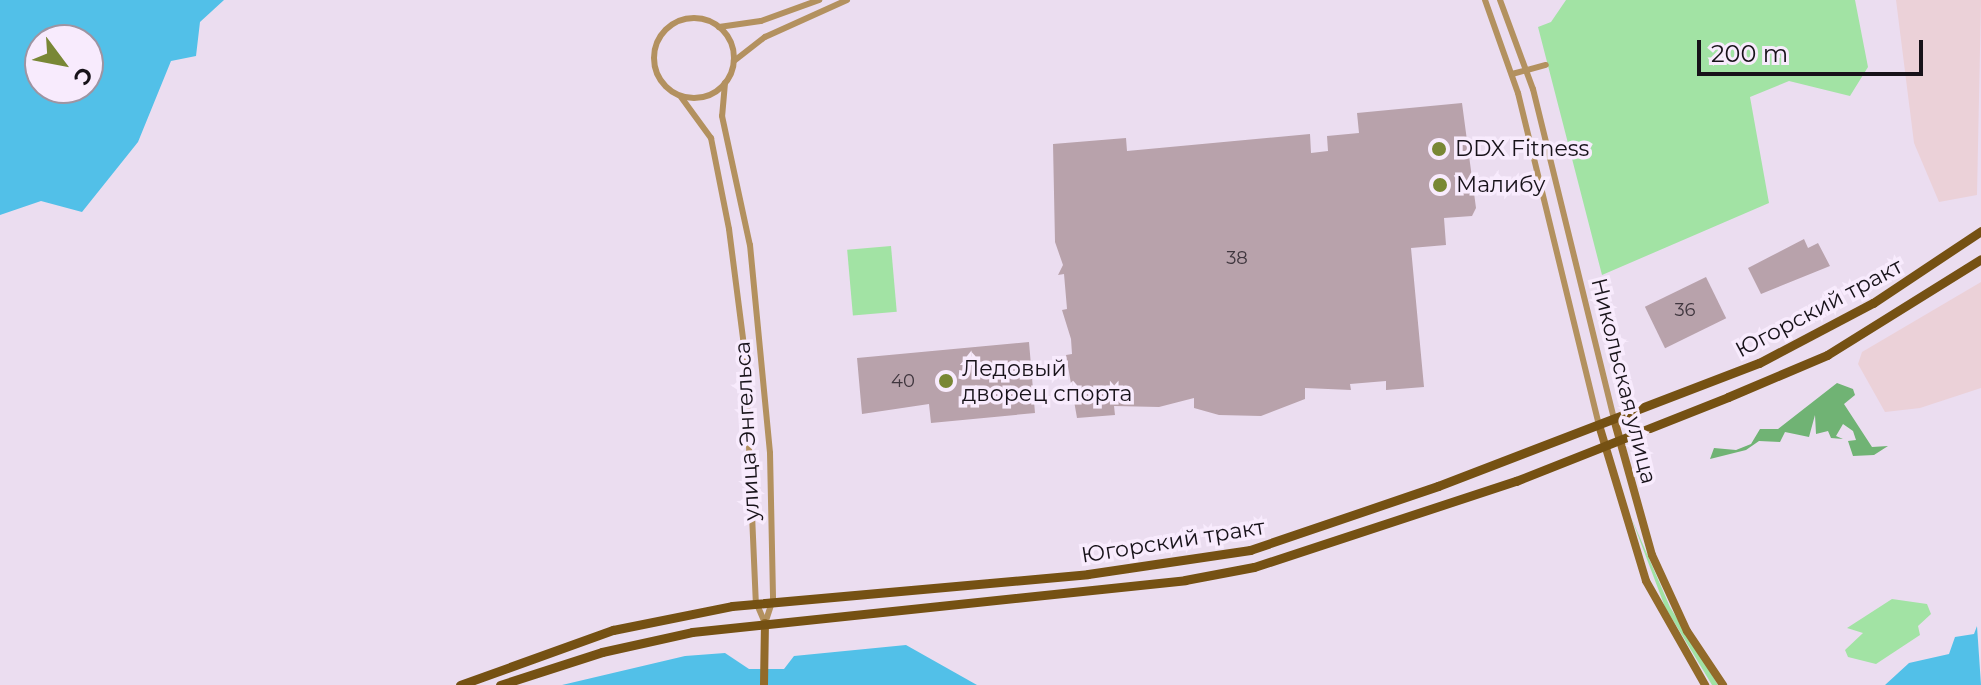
<!DOCTYPE html>
<meta charset="utf-8">
<style>
body{margin:0}
#map{position:relative;width:1981px;height:685px;overflow:hidden;background:#ebddf0;font-family:Montserrat,sans-serif}
div>[style]{position:absolute}
[style*='--x']{left:calc(var(--x)*1px);top:calc(var(--y)*1px);width:calc(var(--w)*1px);rotate:calc(var(--a)*1deg)}
.commercial>*{inset:0;background:#ebd1d8}
.green>*{inset:0;background:#a2e3a4;transform-origin:0 0}
.forest>*{inset:0;background:#70b374}
.water>*{inset:0;background:#52c0e8}
.building>*{inset:0;background:#b8a2ab;transform-origin:0 0}
.street>*{height:6px;margin:-3px;padding:0 3px;transform-origin:3px;border-radius:3px;background:#b3915f}
.street>.ring{margin:-3px;padding:0;box-sizing:content-box;background:none;border:6px solid #b3915f;border-radius:50%}
.secondary>*{height:8px;margin:-4px;padding:0 4px;transform-origin:4px;border-radius:4px;background:#926a2a}
.primary>*{height:9px;margin:-4.5px;padding:0 4.5px;transform-origin:4.5px;border-radius:4.5px;background:#755113}
.dots>*{width:22px;height:22px;translate:-50% -50%;box-sizing:border-box;border:4px solid #f8ebfd;border-radius:50%}
span{translate:-50% -50%;white-space:nowrap;text-align:center;line-height:1.15;-webkit-text-stroke:7px #f8ebfd;paint-order:stroke}
.number-label{font-size:18px;color:#3f363e}
.number-label span{-webkit-text-stroke-width:0}
.poi-label{font-size:22px;color:#171219}
.left{translate:0 -50%;text-align:left}
.street-label{font-size:22px;color:#171219}
.north{position:absolute;left:24px;top:24px;width:80px;height:80px;box-sizing:border-box;background:#f8ebfd;border:2px solid #9e94a2;border-radius:50%;rotate:122deg;font-size:22px;font-weight:700;line-height:32px;text-align:center;color:#171219}
.north::after{content:'';display:block;margin:auto;width:28px;height:36px;background:#798735;clip-path:polygon(50% 0,100% 100%,50% 72%,0 100%)}
.scale{position:absolute;left:1697px;top:40px;width:226px;height:36px;box-sizing:border-box;border:4px solid #171219;border-top:0;padding-left:10px;font-size:24px;line-height:28px;white-space:nowrap;color:#171219;-webkit-text-stroke:6px #f8ebfd;paint-order:stroke}
</style>
<div id="map">
<div class="commercial">
<i style="clip-path:polygon(1896px 0,1981px 0,1977px 195px,1939px 202px,1914px 143px)"></i>
<i style="clip-path:polygon(1981px 282px,1981px 388px,1920px 408px,1885px 412px,1858px 364px,1862px 352px)"></i>
</div>
<div class="green">
<i style="clip-path:polygon(1566px 0,1855px 0,1868px 67px,1850px 96px,1789px 81px,1750px 97px,1769px 203px,1602px 275px,1538px 27px,1551px 22px)"></i>
<i style="left:891px;top:246px;width:66px;height:44px;rotate:85deg"></i>
<i style="clip-path:polygon(1631px 517px,1670px 607px,1718px 685px,1712px 685px,1665px 607px)"></i>
<i style="clip-path:polygon(1892px 599px,1927px 604px,1931px 614px,1918px 626px,1920px 635px,1876px 664px,1848px 657px,1845px 650px,1863px 633px,1847px 628px)"></i>
</div>
<div class="forest">
<i style="clip-path:polygon(1837px 383px,1853px 389px,1855px 395px,1844px 404px,1872px 447px,1888px 446px,1874px 455px,1853px 456px,1848px 441px,1856px 440px,1853px 431px,1843px 424px,1836px 436px,1843px 439px,1831px 438px,1828px 431px,1816px 434px,1815px 415px,1809px 437px,1785px 432px,1780px 442px,1759px 441px,1746px 450px,1710px 459px,1714px 448px,1736px 450px,1751px 444px,1760px 429px,1778px 429px)"></i>
</div>
<div class="water">
<i style="clip-path:polygon(evenodd,0 0,224px 0,200px 22px,196px 56px,171px 61px,138px 142px,82px 212px,41px 201px,0 215px,0 0,88px 40px,88px 88px,40px 88px,40px 40px,88px 40px)"></i>
<i style="clip-path:polygon(1977px 626px,1981px 685px,1885px 685px,1909px 663px,1949px 654px,1955px 637px,1974px 634px)"></i>
<i style="clip-path:polygon(906px 645px,977px 685px,562px 685px,685px 656px,725px 653px,749px 669px,784px 669px,794px 656px)"></i>
</div>
<div class="building">
<i style="clip-path:polygon(1462px 103px,1476px 208px,1472px 216px,1444px 218px,1446px 245px,1411px 248px,1424px 387px,1386px 390px,1386px 381px,1350px 384px,1351px 390px,1305px 388px,1305px 399px,1261px 416px,1219px 415px,1194px 408px,1194px 398px,1159px 407px,1114px 406px,1115px 415px,1077px 418px,1066px 355px,1072px 354px,1071px 339px,1062px 310px,1067px 309px,1064px 274px,1058px 275px,1063px 265px,1055px 242px,1053px 144px,1126px 138px,1127px 151px,1310px 134px,1311px 153px,1328px 151px,1327px 136px,1359px 133px,1357px 113px)"></i>
<i style="clip-path:polygon(1804px 239px,1808px 248px,1818px 243px,1830px 266px,1761px 294px,1748px 268px)"></i>
<i style="left:1706px;top:277px;width:46px;height:68px;rotate:64deg"></i>
<i style="clip-path:polygon(1029px 342px,1035px 413px,931px 423px,929px 404px,862px 414px,857px 358px)"></i>
</div>
<div class="street">
<i style="--x:1485;--y:0;--w:99;--a:70.5"></i>
<i style="--x:1518;--y:93;--w:342;--a:76.3"></i>
<i style="--x:1500;--y:0;--w:95;--a:69.7"></i>
<i style="--x:1533;--y:89;--w:340;--a:76.2"></i>
<i class="ring" style="left:654px;top:18px;width:74px;height:74px"></i>
<i style="--x:719;--y:27;--w:42;--a:-8.1"></i>
<i style="--x:761;--y:21;--w:62;--a:-19.9"></i>
<i style="--x:734;--y:61;--w:39;--a:-38"></i>
<i style="--x:765;--y:37;--w:90;--a:-24.3"></i>
<i style="--x:1512;--y:74;--w:35;--a:-15"></i>
<i style="--x:725;--y:83;--w:33;--a:95"></i>
<i style="--x:722;--y:116;--w:132;--a:77.8"></i>
<i style="--x:750;--y:245;--w:209;--a:84.5"></i>
<i style="--x:770;--y:453;--w:146;--a:88.8"></i>
<i style="--x:773;--y:599;--w:25;--a:108"></i>
<i style="--x:681;--y:97;--w:51;--a:53.8"></i>
<i style="--x:711;--y:138;--w:93;--a:78.8"></i>
<i style="--x:729;--y:229;--w:126;--a:82.7"></i>
<i style="--x:745;--y:354;--w:248;--a:87.5"></i>
<i style="--x:756;--y:602;--w:23;--a:67"></i>
</div>
<div class="secondary">
<i style="--x:1614;--y:419;--w:141;--a:74.4"></i>
<i style="--x:1652;--y:555;--w:84;--a:65.3"></i>
<i style="--x:1687;--y:631;--w:65;--a:56.3"></i>
<i style="--x:1599;--y:425;--w:163;--a:73.2"></i>
<i style="--x:1646;--y:581;--w:120;--a:60.4"></i>
<i style="--x:764;--y:685;--w:62;--a:-89.1"></i>
</div>
<div class="primary">
<i style="--x:460;--y:685;--w:163;--a:-19.8"></i>
<i style="--x:613;--y:630;--w:121;--a:-11.4"></i>
<i style="--x:732;--y:606;--w:357;--a:-5.1"></i>
<i style="--x:1088;--y:574;--w:164;--a:-8.4"></i>
<i style="--x:1250;--y:550;--w:199;--a:-18.8"></i>
<i style="--x:1438;--y:486;--w:344;--a:-21"></i>
<i style="--x:1759;--y:363;--w:129;--a:-27.8"></i>
<i style="--x:1873;--y:303;--w:130;--a:-33.7"></i>
<i style="--x:500;--y:685;--w:107;--a:-17.9"></i>
<i style="--x:602;--y:652;--w:92;--a:-12.5"></i>
<i style="--x:692;--y:632;--w:496;--a:-6"></i>
<i style="--x:1185;--y:580;--w:70;--a:-10.7"></i>
<i style="--x:1254;--y:567;--w:276;--a:-18.2"></i>
<i style="--x:1516;--y:481;--w:228;--a:-21.6"></i>
<i style="--x:1728;--y:397;--w:108;--a:-23"></i>
<i style="--x:1827;--y:355;--w:181;--a:-31.9"></i>
</div>
<div class="dots">
<i style="left:1439px;top:149px;background:#798735"></i>
<i style="left:1440px;top:185px;background:#798735"></i>
<i style="left:946px;top:381px;background:#798735"></i>
</div>
<div class="number-label">
<span style="left:1237px;top:258px">38</span>
<span style="left:1685px;top:310px">36</span>
<span style="left:903px;top:381px">40</span>
</div>
<div class="poi-label">
<span class="left" style="left:1455px;top:149px">DDX Fitness</span>
<span class="left" style="left:1456px;top:185px">Малибу</span>
<span class="left" style="left:962px;top:381px">Ледовый<br>дворец спорта</span>
</div>
<div class="street-label">
<span style="left:1819px;top:308px;rotate:-28deg">Югорский тракт</span>
<span style="left:1624px;top:381px;rotate:76deg">Никольская улица</span>
<span style="left:747px;top:431px;rotate:-93deg">улица Энгельса</span>
<span style="left:1173px;top:541px;rotate:-9deg">Югорский тракт</span>
</div>
<div class="north">С</div>
<div class="scale">200 m</div>
</div>
